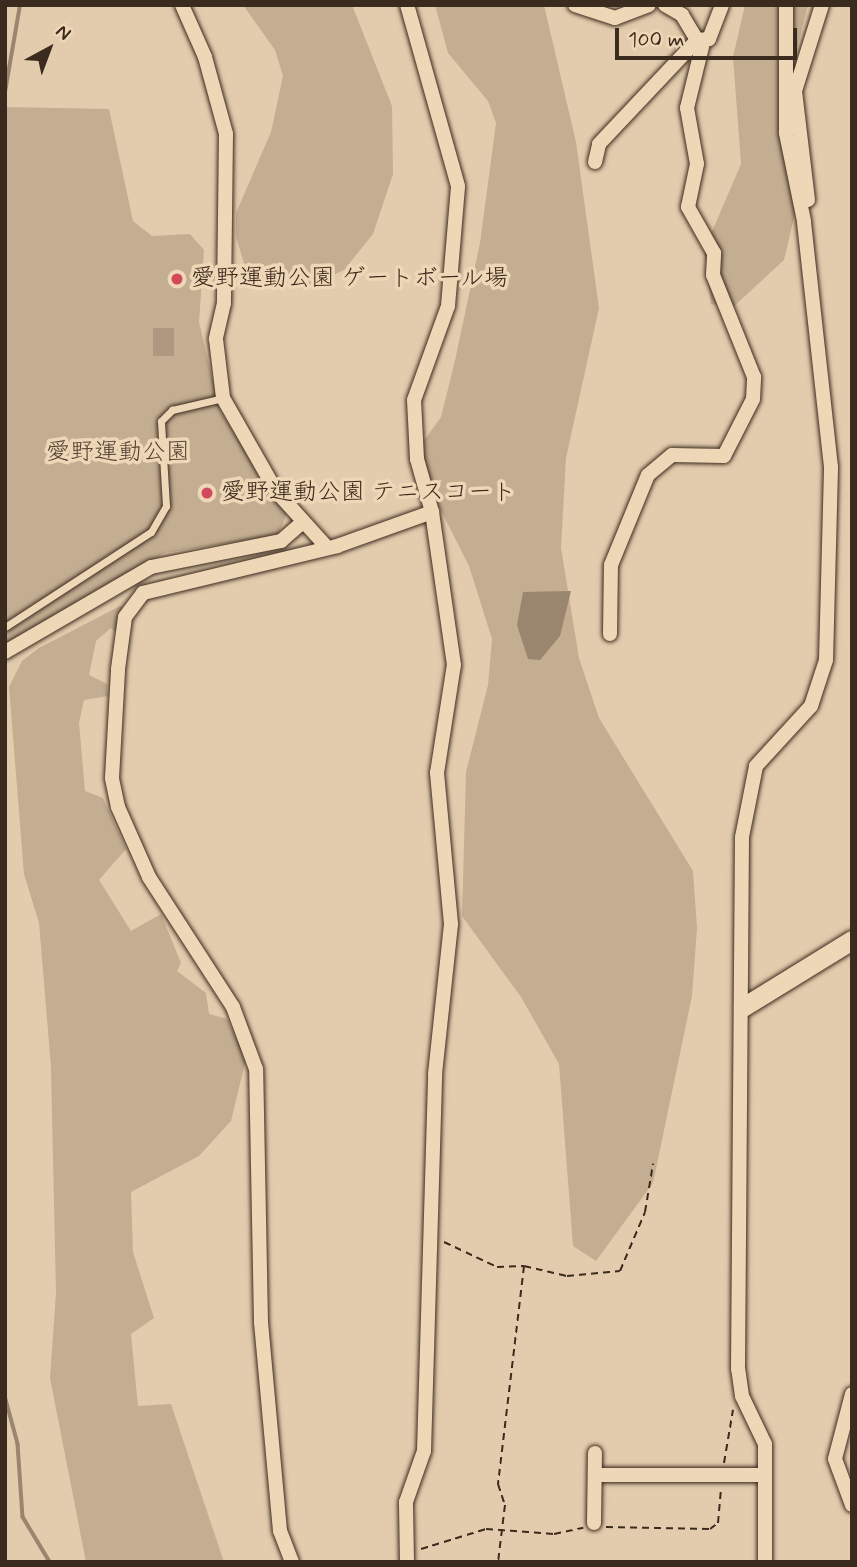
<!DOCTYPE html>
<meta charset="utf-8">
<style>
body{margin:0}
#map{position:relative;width:857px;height:1567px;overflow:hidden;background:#e2ccad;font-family:Mynerve,"Klee One",sans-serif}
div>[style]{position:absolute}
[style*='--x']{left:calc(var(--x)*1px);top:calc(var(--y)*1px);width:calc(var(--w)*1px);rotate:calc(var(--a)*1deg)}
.green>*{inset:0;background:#c3ae92}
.water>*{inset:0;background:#9a866e}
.stream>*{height:3.5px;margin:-1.75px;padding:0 1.75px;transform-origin:1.75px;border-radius:1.75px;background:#9a866e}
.building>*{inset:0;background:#ae9980;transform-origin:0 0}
.path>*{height:2px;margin-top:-1px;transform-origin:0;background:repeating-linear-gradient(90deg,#3b2a1e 0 7px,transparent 0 12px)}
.roads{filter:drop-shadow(0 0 2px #3b2a1e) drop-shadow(0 0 2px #3b2a1e)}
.lane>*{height:7px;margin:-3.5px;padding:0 3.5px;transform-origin:3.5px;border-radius:3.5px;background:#edd7b6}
.street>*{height:14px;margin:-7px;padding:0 7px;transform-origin:7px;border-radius:7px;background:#edd7b6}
.secondary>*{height:19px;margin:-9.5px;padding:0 9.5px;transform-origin:9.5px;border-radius:9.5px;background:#edd7b6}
.dots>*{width:19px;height:19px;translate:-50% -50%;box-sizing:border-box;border:4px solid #edd7b6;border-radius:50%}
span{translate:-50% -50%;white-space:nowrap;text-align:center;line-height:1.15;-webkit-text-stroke:7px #edd7b6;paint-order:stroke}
.poi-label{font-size:24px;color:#3b2a1e}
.left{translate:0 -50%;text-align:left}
.park-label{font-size:24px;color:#564435}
.frame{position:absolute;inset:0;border:7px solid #3b2a1e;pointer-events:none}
.north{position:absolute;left:14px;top:14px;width:70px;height:70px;-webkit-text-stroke:5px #edd7b6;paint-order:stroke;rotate:41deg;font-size:19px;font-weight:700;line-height:28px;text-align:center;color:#3b2a1e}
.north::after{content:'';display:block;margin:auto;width:24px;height:32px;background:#3b2a1e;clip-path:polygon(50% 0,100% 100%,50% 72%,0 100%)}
.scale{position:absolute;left:615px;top:28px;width:182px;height:32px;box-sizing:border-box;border:4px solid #3b2a1e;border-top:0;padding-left:9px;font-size:21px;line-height:24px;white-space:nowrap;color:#3b2a1e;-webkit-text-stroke:5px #edd7b6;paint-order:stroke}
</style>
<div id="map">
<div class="green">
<i style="clip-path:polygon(243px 5px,352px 5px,392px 106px,393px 174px,373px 234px,344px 270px,308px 286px,264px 281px,244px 263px,236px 237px,236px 213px,271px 132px,283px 76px,275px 50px)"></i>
<i style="clip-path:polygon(435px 5px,544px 5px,576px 142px,599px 308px,566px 458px,561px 548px,579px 658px,599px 718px,693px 871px,697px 928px,692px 996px,653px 1183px,596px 1261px,573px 1246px,559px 1064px,521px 997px,462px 916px,466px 772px,488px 685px,492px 639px,469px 566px,425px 479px,418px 449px,441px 417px,454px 365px,480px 243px,496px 123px,488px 101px,448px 53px)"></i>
<i style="clip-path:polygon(745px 5px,808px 5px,788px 84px,797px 205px,784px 260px,732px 308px,711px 304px,704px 250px,741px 164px,733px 57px)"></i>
<i style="clip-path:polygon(5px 107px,109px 109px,133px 221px,152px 236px,190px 234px,204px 250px,199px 322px,220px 411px,287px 513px,278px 535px,165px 553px,5px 645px)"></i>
<i style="clip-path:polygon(120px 606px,126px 608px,118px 634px,111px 628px,96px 641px,89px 675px,107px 684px,108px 696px,84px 700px,79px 723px,85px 791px,103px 798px,126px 849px,99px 880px,131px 931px,161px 914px,181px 963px,177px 971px,206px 993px,209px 1014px,227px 1019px,246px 1059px,231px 1121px,199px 1156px,131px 1192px,133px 1252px,154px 1318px,131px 1334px,138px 1406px,171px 1404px,224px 1562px,86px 1562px,50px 1378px,56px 1293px,51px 1067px,39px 923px,24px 874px,9px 687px,22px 661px,39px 648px)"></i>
</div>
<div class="water">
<i style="clip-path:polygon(571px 591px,560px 636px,540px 660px,528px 659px,517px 625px,523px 592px)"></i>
</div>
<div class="stream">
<i style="--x:5;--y:92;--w:88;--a:-80.2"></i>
<i style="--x:5;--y:1396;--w:50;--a:74.8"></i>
<i style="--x:18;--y:1444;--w:73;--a:86.1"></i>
<i style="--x:23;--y:1517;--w:52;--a:59"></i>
</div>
<div class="building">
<i style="left:153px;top:328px;width:21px;height:28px"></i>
</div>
<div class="path">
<i style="--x:444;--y:1242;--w:59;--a:25.3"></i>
<i style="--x:497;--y:1267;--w:27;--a:-2"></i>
<i style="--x:524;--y:1266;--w:220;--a:96.8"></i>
<i style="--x:498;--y:1484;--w:22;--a:72"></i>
<i style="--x:505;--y:1505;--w:57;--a:97"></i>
<i style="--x:524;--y:1266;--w:44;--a:13.1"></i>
<i style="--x:567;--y:1276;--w:53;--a:-5.4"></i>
<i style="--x:620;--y:1271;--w:64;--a:-67"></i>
<i style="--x:645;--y:1212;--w:49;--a:-80.5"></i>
<i style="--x:724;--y:1463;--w:54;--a:-80.4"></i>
<i style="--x:606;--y:1527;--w:104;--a:1.1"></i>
<i style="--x:710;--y:1529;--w:10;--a:-37"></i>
<i style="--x:718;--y:1523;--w:34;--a:-85"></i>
<i style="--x:421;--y:1549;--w:68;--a:-17.1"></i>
<i style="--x:486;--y:1529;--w:68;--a:4.2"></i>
<i style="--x:554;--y:1534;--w:30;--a:-12"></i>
</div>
<div class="roads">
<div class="lane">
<i style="--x:5;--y:627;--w:174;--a:-33.1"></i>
<i style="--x:151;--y:532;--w:30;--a:-60"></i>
<i style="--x:166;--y:506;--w:85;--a:-93.4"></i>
<i style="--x:161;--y:421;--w:16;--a:-45"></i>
<i style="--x:172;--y:410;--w:52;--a:-13.2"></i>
</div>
<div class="street">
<i style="--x:182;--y:5;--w:57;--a:66.1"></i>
<i style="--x:205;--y:57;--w:80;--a:74.7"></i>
<i style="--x:226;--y:134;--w:169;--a:90.7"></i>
<i style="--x:224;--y:303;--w:37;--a:103"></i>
<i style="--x:216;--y:339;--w:59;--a:83.2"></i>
<i style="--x:223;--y:398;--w:107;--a:60.3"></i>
<i style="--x:276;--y:491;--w:72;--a:47.8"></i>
<i style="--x:575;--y:5;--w:42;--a:18"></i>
<i style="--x:615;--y:18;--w:36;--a:-21"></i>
<i style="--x:665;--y:5;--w:20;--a:30"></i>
<i style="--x:682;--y:15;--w:29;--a:59"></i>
<i style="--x:697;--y:40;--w:12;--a:-5"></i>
<i style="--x:709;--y:39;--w:36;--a:-69"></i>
<i style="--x:595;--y:162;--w:18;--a:-77"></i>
<i style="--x:599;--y:144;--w:143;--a:-46.7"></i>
<i style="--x:808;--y:200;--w:110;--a:-96.8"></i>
<i style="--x:795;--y:91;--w:90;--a:-72.6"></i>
<i style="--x:610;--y:634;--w:69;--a:-89.2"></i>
<i style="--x:611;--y:565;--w:97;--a:-67.7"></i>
<i style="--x:648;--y:475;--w:31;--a:-40"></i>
<i style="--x:672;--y:455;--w:52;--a:1.1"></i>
<i style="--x:724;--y:456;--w:64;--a:-63"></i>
<i style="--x:753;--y:399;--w:22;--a:-87"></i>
<i style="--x:754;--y:377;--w:110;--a:-111.9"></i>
<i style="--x:713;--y:275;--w:22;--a:-87"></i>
<i style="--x:714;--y:253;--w:53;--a:-119.5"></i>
<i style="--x:688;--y:207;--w:44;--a:-78.2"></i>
<i style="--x:697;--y:164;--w:57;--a:-100.1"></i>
<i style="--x:687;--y:108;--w:67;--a:-76.2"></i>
<i style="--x:5;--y:652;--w:169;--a:-30.2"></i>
<i style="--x:151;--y:567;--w:133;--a:-11.3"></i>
<i style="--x:281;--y:541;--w:29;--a:-41"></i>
<i style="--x:852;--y:1394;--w:67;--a:104.7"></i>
<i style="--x:835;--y:1459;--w:49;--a:69.7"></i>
<i style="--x:595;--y:1475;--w:170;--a:0"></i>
<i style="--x:594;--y:1523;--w:70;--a:-89.2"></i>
<i style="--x:292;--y:1562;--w:33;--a:-111"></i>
<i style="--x:280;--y:1531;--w:210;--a:-95.2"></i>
<i style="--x:261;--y:1322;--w:253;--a:-91.1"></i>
<i style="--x:256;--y:1069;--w:66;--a:-110.4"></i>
<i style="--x:233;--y:1007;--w:155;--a:-122.9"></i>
<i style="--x:149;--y:877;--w:77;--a:-113.9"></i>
<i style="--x:118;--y:807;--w:30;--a:-102"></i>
<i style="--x:112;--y:778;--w:109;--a:-86.8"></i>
<i style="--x:118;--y:669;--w:52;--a:-82.3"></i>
<i style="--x:125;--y:617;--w:30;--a:-53"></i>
<i style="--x:143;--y:593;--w:200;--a:-13.6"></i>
<i style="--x:337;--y:546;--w:101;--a:-19.7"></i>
<i style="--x:407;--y:1562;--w:60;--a:-91"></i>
<i style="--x:406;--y:1502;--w:54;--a:-70.6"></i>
<i style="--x:424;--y:1451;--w:377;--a:-88.3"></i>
<i style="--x:435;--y:1074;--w:151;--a:-83.9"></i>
<i style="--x:451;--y:924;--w:152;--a:-95.3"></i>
<i style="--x:437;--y:773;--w:109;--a:-81.1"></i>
<i style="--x:454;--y:665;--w:155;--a:-98.2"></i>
<i style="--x:432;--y:512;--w:55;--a:-105.8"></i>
<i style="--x:417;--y:459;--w:59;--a:-92.9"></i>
<i style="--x:414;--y:400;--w:100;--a:-70.1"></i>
<i style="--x:448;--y:306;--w:120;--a:-85.2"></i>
<i style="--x:458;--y:186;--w:188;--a:-105.7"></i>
<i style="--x:765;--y:1562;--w:118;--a:-90"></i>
<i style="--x:765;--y:1444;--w:53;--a:-115.6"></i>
<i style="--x:742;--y:1396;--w:27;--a:-98"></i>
<i style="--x:738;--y:1369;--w:532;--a:-89.57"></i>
<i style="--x:742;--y:837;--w:72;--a:-78.8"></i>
<i style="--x:756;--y:766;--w:81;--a:-47.5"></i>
<i style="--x:811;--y:706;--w:48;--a:-71.9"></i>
<i style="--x:826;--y:660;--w:193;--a:-88.5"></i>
<i style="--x:831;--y:467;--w:247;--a:-96.3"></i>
<i style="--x:804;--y:221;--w:90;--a:-101.6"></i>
<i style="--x:786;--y:133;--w:128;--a:-90"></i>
</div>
<div class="secondary">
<i style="--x:743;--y:1007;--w:128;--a:-31.6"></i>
</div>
</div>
<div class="dots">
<i style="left:177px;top:279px;background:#d1495b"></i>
<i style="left:207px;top:493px;background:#d1495b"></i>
</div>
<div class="poi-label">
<span class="left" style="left:191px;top:279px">愛野運動公園 ゲートボール場</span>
<span class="left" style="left:221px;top:493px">愛野運動公園 テニスコート</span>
</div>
<div class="park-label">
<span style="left:118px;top:453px">愛野運動公園</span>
</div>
<div class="frame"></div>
<div class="north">N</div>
<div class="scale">100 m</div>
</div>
